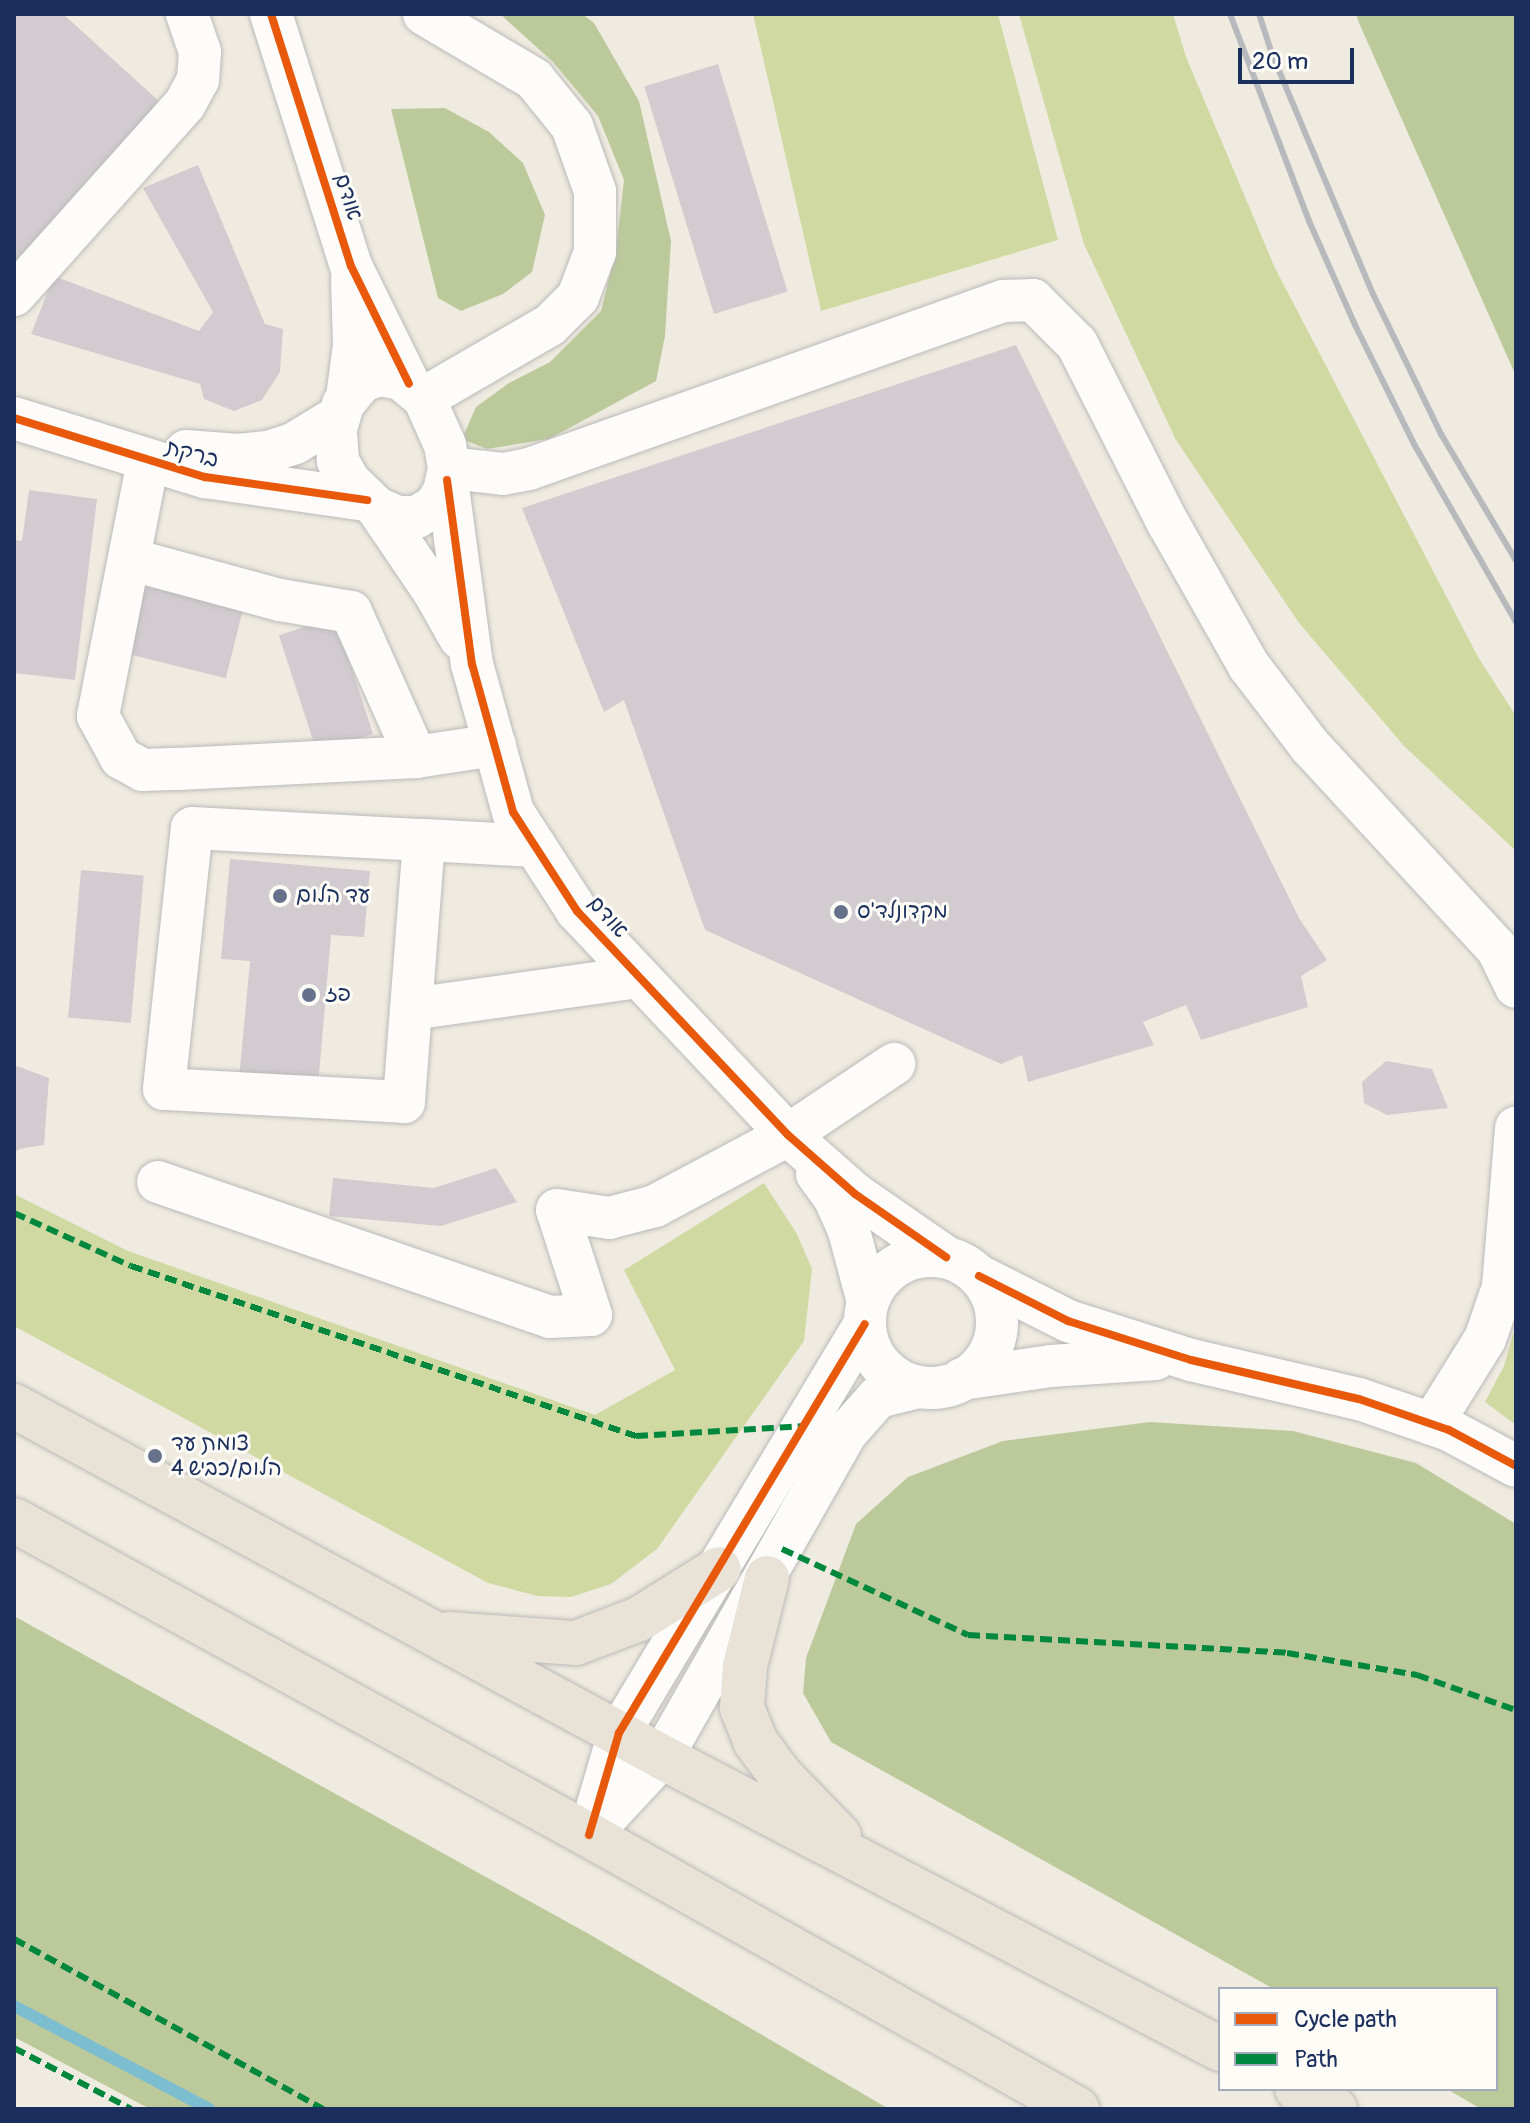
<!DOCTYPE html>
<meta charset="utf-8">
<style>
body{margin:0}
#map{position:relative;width:1530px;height:2123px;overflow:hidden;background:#f0ebe1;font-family:Pangolin,"Playpen Sans Hebrew",sans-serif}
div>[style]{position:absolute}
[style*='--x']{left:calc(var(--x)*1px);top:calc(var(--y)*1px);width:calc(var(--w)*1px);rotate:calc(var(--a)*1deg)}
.green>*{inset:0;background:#d1d9a2}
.forest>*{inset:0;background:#bcca9b}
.stream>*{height:12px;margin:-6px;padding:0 6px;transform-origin:6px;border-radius:6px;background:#7cbed0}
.building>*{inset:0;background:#d2cbd0;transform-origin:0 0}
.roads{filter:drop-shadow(0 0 2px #babab8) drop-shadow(0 0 2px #babab8)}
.minor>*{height:42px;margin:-21px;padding:0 21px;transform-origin:21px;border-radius:21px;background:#fdfcfa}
.minor>.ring{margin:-21px;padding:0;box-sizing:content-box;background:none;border:42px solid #fdfcfa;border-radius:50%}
.highway>*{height:44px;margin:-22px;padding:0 22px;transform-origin:22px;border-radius:22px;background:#e8e2d7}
.rail>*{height:6px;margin:-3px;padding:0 3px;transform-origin:3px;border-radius:3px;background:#b7b9bc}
.quiet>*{height:6px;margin-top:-3px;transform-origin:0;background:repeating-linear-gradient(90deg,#00873e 0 12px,transparent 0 18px)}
.cycleway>*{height:8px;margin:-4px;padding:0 4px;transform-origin:4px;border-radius:4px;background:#e8590c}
.dots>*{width:22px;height:22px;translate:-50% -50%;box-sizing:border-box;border:4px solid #fdfcf7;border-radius:50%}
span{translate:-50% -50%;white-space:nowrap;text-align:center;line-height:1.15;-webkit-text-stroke:6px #fdfcf7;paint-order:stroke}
.street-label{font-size:22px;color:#1b2f5e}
.poi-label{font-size:22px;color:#1b2f5e}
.left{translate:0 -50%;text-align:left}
.frame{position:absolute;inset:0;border:16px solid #1b2f5e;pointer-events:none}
.legend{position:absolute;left:1218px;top:1987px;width:280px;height:104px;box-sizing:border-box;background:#fdfcf7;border:2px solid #a3aaba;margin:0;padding:10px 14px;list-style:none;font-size:24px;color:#1b2f5e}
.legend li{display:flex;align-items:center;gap:16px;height:40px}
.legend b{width:40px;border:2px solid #a3aaba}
.scale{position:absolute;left:1238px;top:48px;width:116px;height:36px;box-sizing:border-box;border:4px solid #1b2f5e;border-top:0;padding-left:10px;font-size:24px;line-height:28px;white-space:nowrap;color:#1b2f5e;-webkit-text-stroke:6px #fdfcf7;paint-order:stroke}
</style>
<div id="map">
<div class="green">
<i style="clip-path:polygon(753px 14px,998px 14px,1058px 240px,821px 311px)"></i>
<i style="clip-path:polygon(1019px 14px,1173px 14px,1186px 57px,1275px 268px,1478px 657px,1516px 716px,1516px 851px,1404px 746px,1299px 623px,1176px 440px,1084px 244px)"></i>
<i style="clip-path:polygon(764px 1183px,797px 1234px,812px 1269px,804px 1341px,657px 1549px,611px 1584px,571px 1597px,538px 1596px,488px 1583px,14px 1326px,14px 1194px,128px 1251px,595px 1415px,675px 1370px,624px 1270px)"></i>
<i style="clip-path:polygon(1516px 1324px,1516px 1425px,1485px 1402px,1504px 1366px)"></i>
</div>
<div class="forest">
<i style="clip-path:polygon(500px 14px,582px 14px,594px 23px,639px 101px,671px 241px,665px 336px,656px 381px,549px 439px,487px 449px,462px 439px,476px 407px,509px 383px,550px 362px,601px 311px,616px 250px,624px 180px,598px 116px,553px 62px)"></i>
<i style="clip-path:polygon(1356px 14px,1516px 14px,1516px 376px,1359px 23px)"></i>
<i style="clip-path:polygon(445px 108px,489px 132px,523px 163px,545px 215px,532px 272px,503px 294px,461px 311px,438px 298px,391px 109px)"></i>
<i style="clip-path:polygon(1150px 1422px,1293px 1431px,1416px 1463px,1516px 1524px,1516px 2109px,1481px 2109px,1447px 2089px,1496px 2089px,1496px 1989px,1274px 1989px,831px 1742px,803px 1693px,806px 1658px,856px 1524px,908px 1477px,1003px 1441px)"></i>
<i style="clip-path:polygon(14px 1616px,589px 1934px,889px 2109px,150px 2109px,14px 2037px)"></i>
</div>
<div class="stream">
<i style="--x:14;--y:2006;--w:221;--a:27.8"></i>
</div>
<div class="building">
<i style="clip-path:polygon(14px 14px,63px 14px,160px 102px,14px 265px)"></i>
<i style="left:718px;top:64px;width:238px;height:77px;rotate:73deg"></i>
<i style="clip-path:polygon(198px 165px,265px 324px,283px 329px,280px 372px,262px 400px,234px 411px,204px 399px,200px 384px,31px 334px,54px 276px,199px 331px,213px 312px,143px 188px)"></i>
<i style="clip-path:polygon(1016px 345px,1299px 918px,1327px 960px,1301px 976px,1308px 1007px,1201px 1040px,1186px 1005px,1143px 1022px,1154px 1045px,1028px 1082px,1022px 1055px,1001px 1064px,705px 930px,624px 700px,604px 712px,522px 508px)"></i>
<i style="clip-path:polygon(29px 490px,97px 499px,75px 680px,14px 673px,14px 540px,22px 541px)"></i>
<i style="left:137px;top:584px;width:109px;height:70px;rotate:14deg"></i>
<i style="left:335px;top:617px;width:123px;height:59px;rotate:72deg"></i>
<i style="clip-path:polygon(230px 859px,370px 871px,364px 937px,331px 935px,318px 1086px,239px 1079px,250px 961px,221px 959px)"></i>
<i style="left:81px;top:870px;width:63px;height:148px;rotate:5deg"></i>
<i style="clip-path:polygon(1386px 1061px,1432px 1069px,1448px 1108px,1387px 1115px,1364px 1103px,1362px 1082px)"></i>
<i style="clip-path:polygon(14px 1065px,49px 1078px,44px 1145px,19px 1149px,14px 1153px)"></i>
<i style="clip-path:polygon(496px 1168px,517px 1202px,441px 1226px,329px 1216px,333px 1178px,434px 1188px)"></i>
</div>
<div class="roads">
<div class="minor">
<i style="--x:271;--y:14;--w:264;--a:72.4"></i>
<i style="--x:351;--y:266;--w:131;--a:63.8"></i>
<i style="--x:14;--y:295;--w:256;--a:-48.2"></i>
<i style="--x:185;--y:104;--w:27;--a:-62"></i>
<i style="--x:198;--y:80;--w:28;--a:-86"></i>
<i style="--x:200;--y:52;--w:40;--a:-108.9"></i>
<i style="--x:380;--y:375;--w:21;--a:11"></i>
<i style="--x:401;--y:379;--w:30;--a:40"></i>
<i style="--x:424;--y:398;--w:51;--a:65.9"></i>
<i style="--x:445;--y:445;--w:23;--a:80"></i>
<i style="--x:449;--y:468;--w:24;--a:102"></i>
<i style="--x:444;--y:491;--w:17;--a:121"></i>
<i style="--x:435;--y:506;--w:21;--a:149"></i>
<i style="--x:417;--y:517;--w:20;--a:180"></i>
<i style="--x:397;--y:517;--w:22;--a:-156"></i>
<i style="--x:377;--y:508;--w:39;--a:-136"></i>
<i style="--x:349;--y:481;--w:23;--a:-119"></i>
<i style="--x:338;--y:461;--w:32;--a:-94"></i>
<i style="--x:336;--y:429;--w:26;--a:-74"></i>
<i style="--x:343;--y:404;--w:30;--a:-50"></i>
<i style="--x:362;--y:381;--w:19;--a:-18"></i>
<i style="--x:347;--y:397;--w:51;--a:-82.2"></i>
<i style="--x:354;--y:346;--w:67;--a:-91.7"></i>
<i style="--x:424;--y:398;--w:146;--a:-30.1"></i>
<i style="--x:550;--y:325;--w:40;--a:-45"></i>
<i style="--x:578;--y:297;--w:48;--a:-69.3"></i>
<i style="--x:595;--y:252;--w:61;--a:-90"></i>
<i style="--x:595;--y:191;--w:69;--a:-109.5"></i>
<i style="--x:572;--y:126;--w:60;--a:-129"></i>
<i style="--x:534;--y:79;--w:128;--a:-149.4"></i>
<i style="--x:14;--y:418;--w:200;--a:17.2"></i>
<i style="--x:205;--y:477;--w:164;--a:8.1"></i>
<i style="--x:186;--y:451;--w:52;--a:4.4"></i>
<i style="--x:238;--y:455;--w:30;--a:-6"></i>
<i style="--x:268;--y:452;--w:28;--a:-18"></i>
<i style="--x:295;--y:443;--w:52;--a:-31.5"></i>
<i style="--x:148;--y:461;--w:260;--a:101.1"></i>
<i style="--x:98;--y:716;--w:48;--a:61.3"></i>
<i style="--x:121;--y:758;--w:25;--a:29"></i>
<i style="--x:143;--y:770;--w:36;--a:-2"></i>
<i style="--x:179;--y:769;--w:237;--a:-2.9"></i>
<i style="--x:416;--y:757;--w:80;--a:-8.6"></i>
<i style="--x:449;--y:468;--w:54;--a:6.3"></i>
<i style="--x:503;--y:474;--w:26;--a:-11"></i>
<i style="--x:529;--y:469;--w:503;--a:-19.52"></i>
<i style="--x:1003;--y:301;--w:30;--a:-2"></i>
<i style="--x:1033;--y:300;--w:62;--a:45"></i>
<i style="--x:1077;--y:344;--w:201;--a:63.1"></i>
<i style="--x:1168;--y:523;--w:164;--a:60.5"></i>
<i style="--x:1249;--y:666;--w:101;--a:52.7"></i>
<i style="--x:1310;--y:746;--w:277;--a:47.3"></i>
<i style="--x:1498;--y:950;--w:41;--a:64.1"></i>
<i style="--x:447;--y:480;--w:186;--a:82.3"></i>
<i style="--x:472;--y:664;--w:154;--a:74.5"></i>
<i style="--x:513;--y:812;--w:40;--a:57.1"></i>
<i style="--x:535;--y:846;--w:77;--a:57.1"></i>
<i style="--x:577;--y:911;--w:308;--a:46.7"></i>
<i style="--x:788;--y:1135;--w:89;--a:41.4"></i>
<i style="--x:855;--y:1194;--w:111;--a:34.7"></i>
<i style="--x:377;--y:508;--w:102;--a:55.8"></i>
<i style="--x:434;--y:592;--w:53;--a:60.5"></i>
<i style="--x:129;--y:559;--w:156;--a:15.2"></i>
<i style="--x:280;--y:600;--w:72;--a:9.6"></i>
<i style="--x:351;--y:612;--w:159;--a:65.9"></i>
<i style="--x:424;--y:840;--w:263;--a:94.4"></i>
<i style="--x:404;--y:1102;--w:240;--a:-176.9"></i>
<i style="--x:164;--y:1089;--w:262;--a:-83.9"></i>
<i style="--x:192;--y:828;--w:232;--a:3"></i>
<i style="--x:424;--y:840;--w:111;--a:3.1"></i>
<i style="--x:411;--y:1009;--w:230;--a:-8"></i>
<i style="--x:817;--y:1174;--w:29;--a:54"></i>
<i style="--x:834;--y:1197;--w:37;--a:66"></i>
<i style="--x:849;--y:1231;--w:73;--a:75"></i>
<i style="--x:158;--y:1182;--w:415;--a:19"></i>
<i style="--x:550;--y:1317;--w:41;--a:-2.8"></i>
<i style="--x:591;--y:1315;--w:110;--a:-107.9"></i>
<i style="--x:557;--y:1210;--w:53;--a:8.7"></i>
<i style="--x:609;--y:1218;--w:48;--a:-14.6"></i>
<i style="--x:655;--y:1206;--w:151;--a:-28.1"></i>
<i style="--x:788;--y:1135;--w:128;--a:-33.8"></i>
<i class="ring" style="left:865px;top:1256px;width:90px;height:90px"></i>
<i style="--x:979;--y:1276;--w:100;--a:26.8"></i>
<i style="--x:1068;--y:1321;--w:129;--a:17.6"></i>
<i style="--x:1191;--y:1360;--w:172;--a:13.1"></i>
<i style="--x:1359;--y:1399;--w:95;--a:19"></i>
<i style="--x:1449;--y:1430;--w:76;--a:28.2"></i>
<i style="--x:962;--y:1379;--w:90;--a:-8.3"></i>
<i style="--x:1051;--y:1366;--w:105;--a:-3.8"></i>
<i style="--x:1432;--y:1424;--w:100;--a:-58.1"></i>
<i style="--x:1485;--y:1339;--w:55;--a:-70.9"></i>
<i style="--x:1503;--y:1287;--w:160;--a:-85.3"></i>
<i style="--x:596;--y:1828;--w:97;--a:-47.1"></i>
<i style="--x:662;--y:1757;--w:374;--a:-60.4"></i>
<i style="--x:847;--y:1432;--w:47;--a:-48.5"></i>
<i style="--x:878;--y:1397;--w:41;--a:-14"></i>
<i style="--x:589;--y:1835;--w:106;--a:-73.6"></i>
<i style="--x:619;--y:1733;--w:477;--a:-59"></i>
</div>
<div class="highway">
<i style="--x:14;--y:1406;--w:737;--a:28.44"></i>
<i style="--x:662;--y:1757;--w:630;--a:27.62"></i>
<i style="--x:14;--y:1520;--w:656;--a:28.72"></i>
<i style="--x:589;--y:1835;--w:560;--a:29.31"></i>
<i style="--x:767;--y:1578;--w:91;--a:104"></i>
<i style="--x:745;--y:1666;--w:42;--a:94.1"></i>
<i style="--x:742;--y:1708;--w:35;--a:68"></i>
<i style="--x:755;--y:1741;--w:42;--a:53.7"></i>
<i style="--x:780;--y:1775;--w:85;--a:46"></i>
<i style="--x:449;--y:1634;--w:127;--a:4.1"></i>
<i style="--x:576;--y:1643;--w:67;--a:-20.9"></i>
<i style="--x:639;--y:1619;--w:94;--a:-32"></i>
<i style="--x:1297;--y:2089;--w:43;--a:27.8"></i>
</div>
</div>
<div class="rail">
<i style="--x:1230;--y:14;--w:222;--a:69.1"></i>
<i style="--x:1309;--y:221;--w:114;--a:66.1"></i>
<i style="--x:1355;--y:325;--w:133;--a:63.6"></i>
<i style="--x:1414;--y:444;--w:205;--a:60.2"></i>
<i style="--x:1259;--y:14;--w:42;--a:72"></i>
<i style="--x:1272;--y:54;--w:260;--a:67.2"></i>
<i style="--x:1373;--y:294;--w:156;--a:64.1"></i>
<i style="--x:1441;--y:434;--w:147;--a:59.4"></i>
</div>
<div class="quiet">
<i style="--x:14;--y:1213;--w:128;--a:24.4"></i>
<i style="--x:131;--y:1266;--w:533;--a:18.6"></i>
<i style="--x:636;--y:1436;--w:170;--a:-3.4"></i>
<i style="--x:782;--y:1549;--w:205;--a:24.8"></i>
<i style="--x:968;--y:1635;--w:320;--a:3.2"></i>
<i style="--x:1287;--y:1653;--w:132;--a:9.6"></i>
<i style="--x:1417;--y:1675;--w:105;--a:19.5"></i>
<i style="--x:14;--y:1939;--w:353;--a:28.8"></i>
<i style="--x:14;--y:2048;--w:132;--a:27.5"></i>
</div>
<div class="cycleway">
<i style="--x:271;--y:14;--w:264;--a:72.4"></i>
<i style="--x:351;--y:266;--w:131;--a:63.8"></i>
<i style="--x:14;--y:418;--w:200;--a:17.2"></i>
<i style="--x:205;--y:477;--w:164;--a:8.1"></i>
<i style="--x:447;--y:480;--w:186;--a:82.3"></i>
<i style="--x:472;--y:664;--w:154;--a:74.5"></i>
<i style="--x:513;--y:812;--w:40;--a:57.1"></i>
<i style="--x:535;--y:846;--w:77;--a:57.1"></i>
<i style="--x:577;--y:911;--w:308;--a:46.7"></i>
<i style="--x:788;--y:1135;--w:89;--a:41.4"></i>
<i style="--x:855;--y:1194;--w:111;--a:34.7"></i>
<i style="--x:979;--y:1276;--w:100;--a:26.8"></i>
<i style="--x:1068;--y:1321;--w:129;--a:17.6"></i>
<i style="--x:1191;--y:1360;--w:172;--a:13.1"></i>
<i style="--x:1359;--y:1399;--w:95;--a:19"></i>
<i style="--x:1449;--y:1430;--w:76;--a:28.2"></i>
<i style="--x:589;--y:1835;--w:106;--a:-73.6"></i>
<i style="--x:619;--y:1733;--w:477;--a:-59"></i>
</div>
<div class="dots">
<i style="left:280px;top:896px;background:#66718c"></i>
<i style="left:841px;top:912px;background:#66718c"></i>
<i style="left:309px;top:995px;background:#66718c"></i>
<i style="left:155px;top:1456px;background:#66718c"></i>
</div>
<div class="street-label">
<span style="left:348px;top:197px;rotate:72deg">אודם</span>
<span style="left:192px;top:454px;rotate:15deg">ברקת</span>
<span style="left:608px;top:917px;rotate:48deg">אודם</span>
</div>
<div class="poi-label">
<span class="left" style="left:296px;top:896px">עד הלום</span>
<span class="left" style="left:857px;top:912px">מקדונלד'ס</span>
<span class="left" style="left:325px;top:995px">פז</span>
<span class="left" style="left:171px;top:1456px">צומת עד<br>הלום/כביש 4</span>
</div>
<div class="frame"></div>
<ul class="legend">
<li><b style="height:10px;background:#e8590c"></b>Cycle path</li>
<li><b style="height:10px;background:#00873e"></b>Path</li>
</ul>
<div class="scale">20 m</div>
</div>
